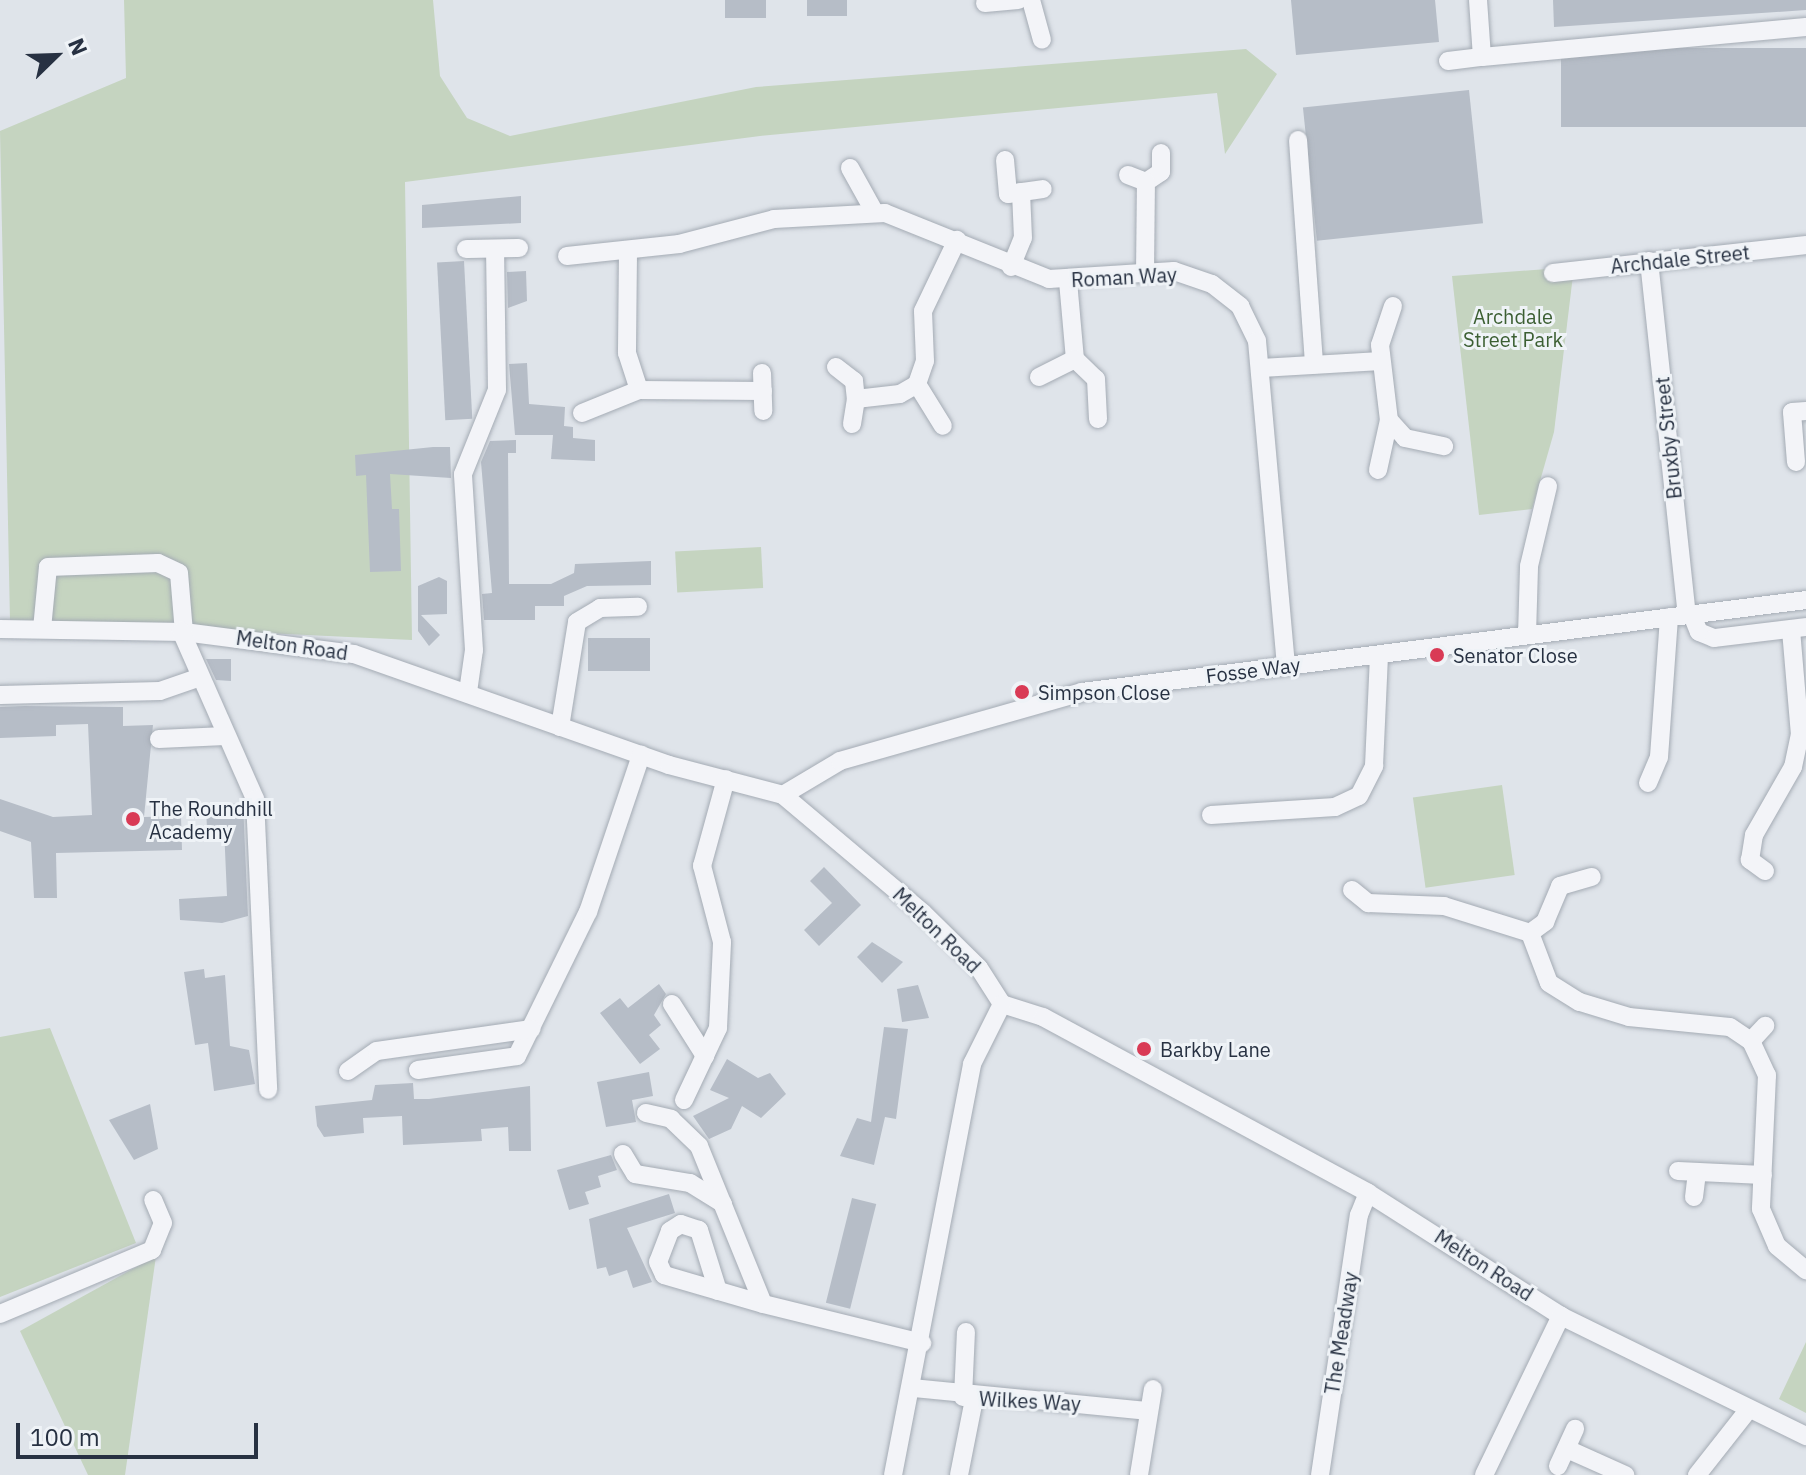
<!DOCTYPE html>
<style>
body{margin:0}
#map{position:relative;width:1806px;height:1475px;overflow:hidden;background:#dfe4ea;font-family:"IBM Plex Sans",sans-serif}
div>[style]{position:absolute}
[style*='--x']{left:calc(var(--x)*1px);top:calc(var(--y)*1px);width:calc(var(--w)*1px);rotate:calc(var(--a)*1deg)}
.green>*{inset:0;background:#c5d4c0;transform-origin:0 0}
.building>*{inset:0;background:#b6bdc7;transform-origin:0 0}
.roads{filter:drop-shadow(0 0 2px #a4abb4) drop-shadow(0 0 2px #a4abb4)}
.minor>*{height:18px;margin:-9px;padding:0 9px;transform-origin:9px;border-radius:9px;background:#f3f4f8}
.dots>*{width:22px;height:22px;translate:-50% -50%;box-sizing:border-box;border:4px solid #eff3f7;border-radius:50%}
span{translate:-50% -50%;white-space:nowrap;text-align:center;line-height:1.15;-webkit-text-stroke:6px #eff3f7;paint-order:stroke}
.street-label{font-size:20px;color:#273142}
.park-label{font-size:20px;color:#3c5f33}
.poi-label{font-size:20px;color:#273142}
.left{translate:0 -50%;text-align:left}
.north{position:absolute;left:16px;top:16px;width:80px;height:80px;-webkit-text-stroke:6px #eff3f7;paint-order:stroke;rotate:67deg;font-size:22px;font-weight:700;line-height:32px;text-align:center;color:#273142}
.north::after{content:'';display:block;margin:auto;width:28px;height:36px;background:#273142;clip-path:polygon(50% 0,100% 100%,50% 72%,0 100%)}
.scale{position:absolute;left:16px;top:1423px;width:242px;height:36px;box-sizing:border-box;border:4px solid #273142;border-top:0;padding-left:10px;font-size:24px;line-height:28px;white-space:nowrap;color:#273142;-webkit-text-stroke:6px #eff3f7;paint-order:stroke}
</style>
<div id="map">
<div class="green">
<i style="clip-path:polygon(124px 0,433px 0,440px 76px,467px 118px,510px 136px,756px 87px,1246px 49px,1277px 74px,1225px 154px,1217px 93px,760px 136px,405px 182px,412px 640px,10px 621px,0 131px,126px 78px)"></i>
<i style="clip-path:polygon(1574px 267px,1554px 432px,1532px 509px,1479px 515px,1452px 276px)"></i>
<i style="left:761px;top:547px;width:41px;height:86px;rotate:87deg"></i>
<i style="left:1502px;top:785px;width:91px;height:90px;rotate:82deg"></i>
<i style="clip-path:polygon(50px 1028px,136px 1243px,0 1297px,0 1037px)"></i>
<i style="clip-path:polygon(156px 1256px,125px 1475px,88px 1475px,20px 1331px)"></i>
<i style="clip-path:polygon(1806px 1342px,1806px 1413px,1779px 1399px)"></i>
</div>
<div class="building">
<i style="left:725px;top:0;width:41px;height:18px"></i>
<i style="left:807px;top:0;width:40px;height:16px"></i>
<i style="clip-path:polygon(1291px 0,1435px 0,1439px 42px,1296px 55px)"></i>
<i style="clip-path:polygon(1553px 0,1806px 0,1806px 10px,1554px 27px)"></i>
<i style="left:1806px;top:48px;width:79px;height:245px;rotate:90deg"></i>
<i style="left:1469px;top:90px;width:134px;height:167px;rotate:84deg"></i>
<i style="clip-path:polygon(521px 196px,521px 223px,422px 228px,422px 205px)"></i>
<i style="left:464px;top:261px;width:158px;height:27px;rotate:87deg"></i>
<i style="clip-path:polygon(526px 271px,527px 301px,508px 308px,507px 272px)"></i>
<i style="clip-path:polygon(527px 363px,529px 404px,565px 407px,564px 426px,573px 427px,573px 438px,595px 440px,595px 461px,551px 459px,553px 435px,515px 435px,509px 364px)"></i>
<i style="clip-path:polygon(516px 440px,516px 453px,508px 453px,509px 584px,551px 584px,574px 573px,575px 564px,651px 561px,651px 585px,587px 586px,564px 596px,564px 606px,535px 606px,535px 620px,484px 620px,482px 594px,492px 593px,481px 462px,490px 441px)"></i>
<i style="clip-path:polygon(433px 447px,450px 447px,451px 478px,390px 474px,392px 509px,399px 509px,401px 571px,370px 572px,366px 475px,356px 476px,355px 455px)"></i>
<i style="clip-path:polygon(439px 577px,447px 581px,447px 614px,421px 615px,440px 635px,429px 646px,418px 631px,418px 586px)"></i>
<i style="left:650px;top:638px;width:33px;height:62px;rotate:90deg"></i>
<i style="clip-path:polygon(206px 659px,231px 659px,231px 681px,216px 680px)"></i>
<i style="clip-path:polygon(24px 706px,123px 707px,123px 726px,153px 725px,144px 817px,181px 816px,182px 850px,56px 853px,57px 898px,34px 898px,31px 842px,0 831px,0 799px,53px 817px,92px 815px,88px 724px,56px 725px,56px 736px,0 738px,0 707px)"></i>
<i style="clip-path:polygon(243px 803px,248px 916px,222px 923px,180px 920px,179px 899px,227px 896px,224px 828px,207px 829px,206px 806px)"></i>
<i style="clip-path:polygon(824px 867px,861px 905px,819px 946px,804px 930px,832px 903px,810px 881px)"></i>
<i style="clip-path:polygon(872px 942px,903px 962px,882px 983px,857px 957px)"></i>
<i style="clip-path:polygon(204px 969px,205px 978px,225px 975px,230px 1046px,249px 1050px,255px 1084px,214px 1091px,208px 1043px,195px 1045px,184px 972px)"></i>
<i style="clip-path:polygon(659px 984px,666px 994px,654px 1015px,661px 1025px,649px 1035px,660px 1049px,640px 1064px,600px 1013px,620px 998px,628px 1008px)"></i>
<i style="clip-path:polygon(918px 985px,929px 1018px,902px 1022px,897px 989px)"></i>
<i style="clip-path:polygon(884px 1027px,908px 1029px,896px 1119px,885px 1117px,874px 1165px,840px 1156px,857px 1118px,871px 1122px)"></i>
<i style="clip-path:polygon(727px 1059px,758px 1078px,770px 1073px,786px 1094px,761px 1118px,742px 1106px,731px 1129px,709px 1139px,693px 1116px,729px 1098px,710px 1090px)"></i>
<i style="clip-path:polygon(649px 1072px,653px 1096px,632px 1100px,636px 1122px,606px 1127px,597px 1082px)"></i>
<i style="clip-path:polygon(413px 1083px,414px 1099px,429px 1099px,530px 1086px,531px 1151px,509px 1151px,508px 1127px,481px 1129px,482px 1141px,403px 1145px,402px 1116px,363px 1118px,364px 1133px,324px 1137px,317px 1126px,315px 1106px,372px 1100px,375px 1085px)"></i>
<i style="clip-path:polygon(150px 1104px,158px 1149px,134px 1160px,109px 1120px)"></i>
<i style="clip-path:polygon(611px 1155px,617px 1170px,598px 1176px,601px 1187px,585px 1192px,589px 1204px,569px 1210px,557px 1170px)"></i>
<i style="clip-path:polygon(669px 1194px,675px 1213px,627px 1228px,652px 1282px,633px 1288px,627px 1270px,609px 1276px,606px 1267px,597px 1269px,589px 1219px)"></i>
<i style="left:852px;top:1198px;width:25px;height:108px;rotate:14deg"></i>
</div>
<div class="roads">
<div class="minor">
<i style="--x:1031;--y:0;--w:41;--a:74.6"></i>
<i style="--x:1478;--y:0;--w:57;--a:86"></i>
<i style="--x:1482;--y:57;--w:325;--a:-5.3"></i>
<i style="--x:985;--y:3;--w:33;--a:-5"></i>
<i style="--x:1448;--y:61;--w:34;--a:-7"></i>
<i style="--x:1298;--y:140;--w:225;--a:85.9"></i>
<i style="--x:1005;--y:160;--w:34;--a:85"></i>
<i style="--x:1008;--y:194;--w:35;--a:-8"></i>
<i style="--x:850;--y:168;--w:51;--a:60.9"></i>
<i style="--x:1128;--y:175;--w:19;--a:21"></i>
<i style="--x:1146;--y:182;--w:18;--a:-34"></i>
<i style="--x:1161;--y:172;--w:19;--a:-90"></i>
<i style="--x:466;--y:249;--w:53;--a:-1.1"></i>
<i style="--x:628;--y:253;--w:100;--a:90.6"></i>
<i style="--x:627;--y:353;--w:39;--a:72"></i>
<i style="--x:639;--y:390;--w:124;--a:0.5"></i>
<i style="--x:567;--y:256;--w:113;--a:-6.1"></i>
<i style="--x:679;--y:244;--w:98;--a:-14.7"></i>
<i style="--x:774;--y:219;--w:111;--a:-3.1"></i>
<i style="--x:885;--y:213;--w:177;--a:21.9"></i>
<i style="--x:1049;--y:279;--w:125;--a:-3.7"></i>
<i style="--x:1174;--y:271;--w:40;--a:18.9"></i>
<i style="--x:1212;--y:284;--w:36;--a:38"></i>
<i style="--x:1240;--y:306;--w:39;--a:64"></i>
<i style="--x:1257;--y:341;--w:326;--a:84.9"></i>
<i style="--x:1649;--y:261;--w:356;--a:83.9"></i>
<i style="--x:1011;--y:267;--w:31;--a:-68"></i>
<i style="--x:1023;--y:238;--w:46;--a:-92.5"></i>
<i style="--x:1145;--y:273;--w:91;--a:-89.4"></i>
<i style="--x:1553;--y:273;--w:255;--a:-6.3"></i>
<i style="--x:1068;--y:281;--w:78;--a:84.9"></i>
<i style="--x:1393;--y:306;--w:41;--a:108.4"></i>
<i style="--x:1380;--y:345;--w:76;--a:83.2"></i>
<i style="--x:1389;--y:420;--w:24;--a:48"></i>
<i style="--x:1405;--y:438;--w:40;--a:12"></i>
<i style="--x:836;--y:367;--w:23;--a:38"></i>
<i style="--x:854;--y:381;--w:18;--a:84"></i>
<i style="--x:856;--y:399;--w:44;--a:-6.5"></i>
<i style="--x:900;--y:394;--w:20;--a:-30"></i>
<i style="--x:917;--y:384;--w:24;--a:-71"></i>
<i style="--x:925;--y:361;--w:50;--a:-92.3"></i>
<i style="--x:923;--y:311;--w:79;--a:-64.4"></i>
<i style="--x:1261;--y:368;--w:120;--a:-3.3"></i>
<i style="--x:762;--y:373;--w:38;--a:88"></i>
<i style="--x:1039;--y:377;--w:40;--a:-26.6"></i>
<i style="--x:1075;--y:359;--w:29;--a:44"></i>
<i style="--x:1096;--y:379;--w:40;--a:87.1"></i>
<i style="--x:917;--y:384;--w:49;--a:58.2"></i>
<i style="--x:582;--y:413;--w:61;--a:-22"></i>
<i style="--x:852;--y:424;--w:25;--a:-81"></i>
<i style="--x:1796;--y:462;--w:50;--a:-94.6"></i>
<i style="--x:1792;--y:412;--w:14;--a:-4"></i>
<i style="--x:1378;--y:470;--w:51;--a:-77.6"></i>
<i style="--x:1692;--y:615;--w:18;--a:68"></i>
<i style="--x:1699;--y:632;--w:16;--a:22"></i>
<i style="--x:1714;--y:638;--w:93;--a:-6.8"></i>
<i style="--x:0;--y:629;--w:184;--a:0.9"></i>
<i style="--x:184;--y:632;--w:171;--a:7.4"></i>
<i style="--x:354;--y:654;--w:334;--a:19.4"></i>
<i style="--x:669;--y:765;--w:118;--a:14.7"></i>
<i style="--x:783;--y:795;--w:183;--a:40.1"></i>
<i style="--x:923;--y:913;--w:78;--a:44.5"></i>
<i style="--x:979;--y:968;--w:43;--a:57.4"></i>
<i style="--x:1002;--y:1004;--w:43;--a:17.6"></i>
<i style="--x:1043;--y:1017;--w:370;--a:28.4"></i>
<i style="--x:1368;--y:1193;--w:229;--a:32.5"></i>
<i style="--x:1561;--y:1316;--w:273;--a:26.1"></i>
<i style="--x:42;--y:629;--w:62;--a:-84.5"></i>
<i style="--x:48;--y:567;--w:110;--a:-2.1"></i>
<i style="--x:158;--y:563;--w:23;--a:25"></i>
<i style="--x:179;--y:573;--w:59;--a:85.2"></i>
<i style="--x:181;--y:631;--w:184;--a:66.2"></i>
<i style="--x:255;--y:799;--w:291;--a:87.4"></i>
<i style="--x:1527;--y:635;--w:69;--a:-88.3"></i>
<i style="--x:1529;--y:566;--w:82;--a:-76.6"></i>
<i style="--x:468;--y:692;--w:42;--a:-81.9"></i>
<i style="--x:474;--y:650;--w:176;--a:-93.6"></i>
<i style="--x:463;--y:474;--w:91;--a:-68"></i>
<i style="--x:497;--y:390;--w:141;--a:-90.8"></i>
<i style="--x:0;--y:695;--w:160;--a:-1.4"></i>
<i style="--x:160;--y:691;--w:39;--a:-19"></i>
<i style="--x:560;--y:727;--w:106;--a:-80.8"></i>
<i style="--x:577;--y:622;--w:27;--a:-31"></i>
<i style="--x:600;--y:608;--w:38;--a:-2"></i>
<i style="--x:159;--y:739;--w:66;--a:-2.6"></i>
<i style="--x:1648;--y:783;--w:28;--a:-67"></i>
<i style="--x:1659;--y:757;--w:140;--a:-85.9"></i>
<i style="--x:783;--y:795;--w:66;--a:-30.8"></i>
<i style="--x:840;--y:761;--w:252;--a:-15.9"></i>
<i style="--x:1082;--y:692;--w:730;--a:-7.24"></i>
<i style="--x:1211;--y:815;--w:124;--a:-3.7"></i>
<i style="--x:1335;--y:807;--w:26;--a:-25"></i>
<i style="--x:1359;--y:796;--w:34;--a:-63"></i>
<i style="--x:1374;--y:766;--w:111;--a:-87.4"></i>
<i style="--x:1765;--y:871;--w:19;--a:-144"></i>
<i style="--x:1750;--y:860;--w:25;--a:-81"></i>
<i style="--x:1754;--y:835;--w:78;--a:-60.2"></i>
<i style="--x:1793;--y:767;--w:33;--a:-78"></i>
<i style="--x:1800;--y:735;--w:106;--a:-94.9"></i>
<i style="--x:1352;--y:890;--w:21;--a:39"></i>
<i style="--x:1368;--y:903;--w:76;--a:2.3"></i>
<i style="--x:1444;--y:906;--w:90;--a:17.4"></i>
<i style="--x:1530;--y:933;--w:19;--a:-36"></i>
<i style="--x:1545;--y:922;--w:39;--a:-67"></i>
<i style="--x:1560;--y:886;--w:33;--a:-16"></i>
<i style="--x:1530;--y:933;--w:53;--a:69.2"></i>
<i style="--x:1549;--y:983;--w:36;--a:32"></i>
<i style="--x:1580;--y:1002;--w:51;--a:17"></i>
<i style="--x:1629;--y:1017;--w:101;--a:5.7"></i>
<i style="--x:1730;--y:1027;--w:25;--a:34"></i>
<i style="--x:1751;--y:1041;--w:38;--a:65"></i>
<i style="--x:1767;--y:1075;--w:134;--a:92.6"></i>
<i style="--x:1761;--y:1209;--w:40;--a:66.6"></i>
<i style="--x:1777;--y:1246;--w:38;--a:40"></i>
<i style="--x:672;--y:1004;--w:62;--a:57.6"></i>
<i style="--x:1751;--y:1041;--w:21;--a:-47"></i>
<i style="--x:418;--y:1070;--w:100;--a:-8"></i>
<i style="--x:517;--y:1056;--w:161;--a:-63.8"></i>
<i style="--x:588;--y:912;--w:166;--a:-71.3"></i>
<i style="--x:348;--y:1071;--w:35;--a:-35"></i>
<i style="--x:377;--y:1051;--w:156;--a:-8.1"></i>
<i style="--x:684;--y:1100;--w:80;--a:-64.7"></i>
<i style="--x:718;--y:1028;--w:86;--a:-87.3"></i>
<i style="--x:722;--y:942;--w:79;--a:-104.7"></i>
<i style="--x:702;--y:866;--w:90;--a:-74.6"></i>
<i style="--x:646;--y:1113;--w:26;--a:13"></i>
<i style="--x:671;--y:1119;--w:39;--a:44"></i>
<i style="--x:699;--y:1146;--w:170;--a:67.9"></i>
<i style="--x:763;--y:1304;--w:164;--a:13.8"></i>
<i style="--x:623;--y:1154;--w:23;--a:59"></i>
<i style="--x:635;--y:1174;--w:56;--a:9.3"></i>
<i style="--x:690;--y:1183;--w:39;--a:32"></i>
<i style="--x:1678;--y:1171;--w:85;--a:2.7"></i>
<i style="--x:1694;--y:1197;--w:25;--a:-83"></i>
<i style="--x:718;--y:1291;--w:64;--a:-107.3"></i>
<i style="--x:699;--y:1230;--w:19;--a:-162"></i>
<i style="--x:681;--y:1224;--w:13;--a:148"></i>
<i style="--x:670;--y:1231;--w:33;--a:111"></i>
<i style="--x:658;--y:1262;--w:14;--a:65"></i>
<i style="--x:664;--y:1275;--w:103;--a:16.3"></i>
<i style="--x:0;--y:1314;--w:165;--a:-22.8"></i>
<i style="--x:152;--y:1250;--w:29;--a:-68"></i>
<i style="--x:163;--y:1223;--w:25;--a:-113"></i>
<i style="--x:913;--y:1388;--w:236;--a:5.6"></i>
<i style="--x:963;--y:1397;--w:65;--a:-87.4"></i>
<i style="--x:1567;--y:1449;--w:64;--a:24.1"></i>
<i style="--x:1558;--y:1466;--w:41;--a:-65.3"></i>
<i style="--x:893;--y:1475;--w:419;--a:-79.1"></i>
<i style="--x:972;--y:1064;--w:67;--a:-63.4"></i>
<i style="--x:959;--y:1475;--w:77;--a:-78.8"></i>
<i style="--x:1139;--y:1475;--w:87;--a:-80.8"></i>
<i style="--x:1320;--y:1475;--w:263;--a:-81.5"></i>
<i style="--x:1359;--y:1215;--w:24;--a:-68"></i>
<i style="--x:1484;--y:1475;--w:177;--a:-64.2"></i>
<i style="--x:1697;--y:1475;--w:84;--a:-51.8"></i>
</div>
</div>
<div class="dots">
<i style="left:1437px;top:655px;background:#d93a55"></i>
<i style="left:1022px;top:692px;background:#d93a55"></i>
<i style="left:133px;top:819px;background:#d93a55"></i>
<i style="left:1144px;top:1049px;background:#d93a55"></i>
</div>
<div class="street-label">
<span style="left:1680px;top:259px;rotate:-6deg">Archdale Street</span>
<span style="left:1124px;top:277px;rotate:-3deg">Roman Way</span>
<span style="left:1668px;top:438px;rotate:-96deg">Bruxby Street</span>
<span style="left:292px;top:645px;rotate:8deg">Melton Road</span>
<span style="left:1253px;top:670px;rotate:-7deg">Fosse Way</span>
<span style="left:937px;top:930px;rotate:44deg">Melton Road</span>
<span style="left:1484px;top:1265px;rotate:33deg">Melton Road</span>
<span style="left:1341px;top:1333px;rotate:-81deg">The Meadway</span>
<span style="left:1030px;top:1401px;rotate:3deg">Wilkes Way</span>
</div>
<div class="park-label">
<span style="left:1513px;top:328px">Archdale<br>Street Park</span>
</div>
<div class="poi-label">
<span class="left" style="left:1453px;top:655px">Senator Close</span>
<span class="left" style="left:1038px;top:692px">Simpson Close</span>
<span class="left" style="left:149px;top:820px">The Roundhill<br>Academy</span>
<span class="left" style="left:1160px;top:1049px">Barkby Lane</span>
</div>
<div class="north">N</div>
<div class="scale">100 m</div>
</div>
